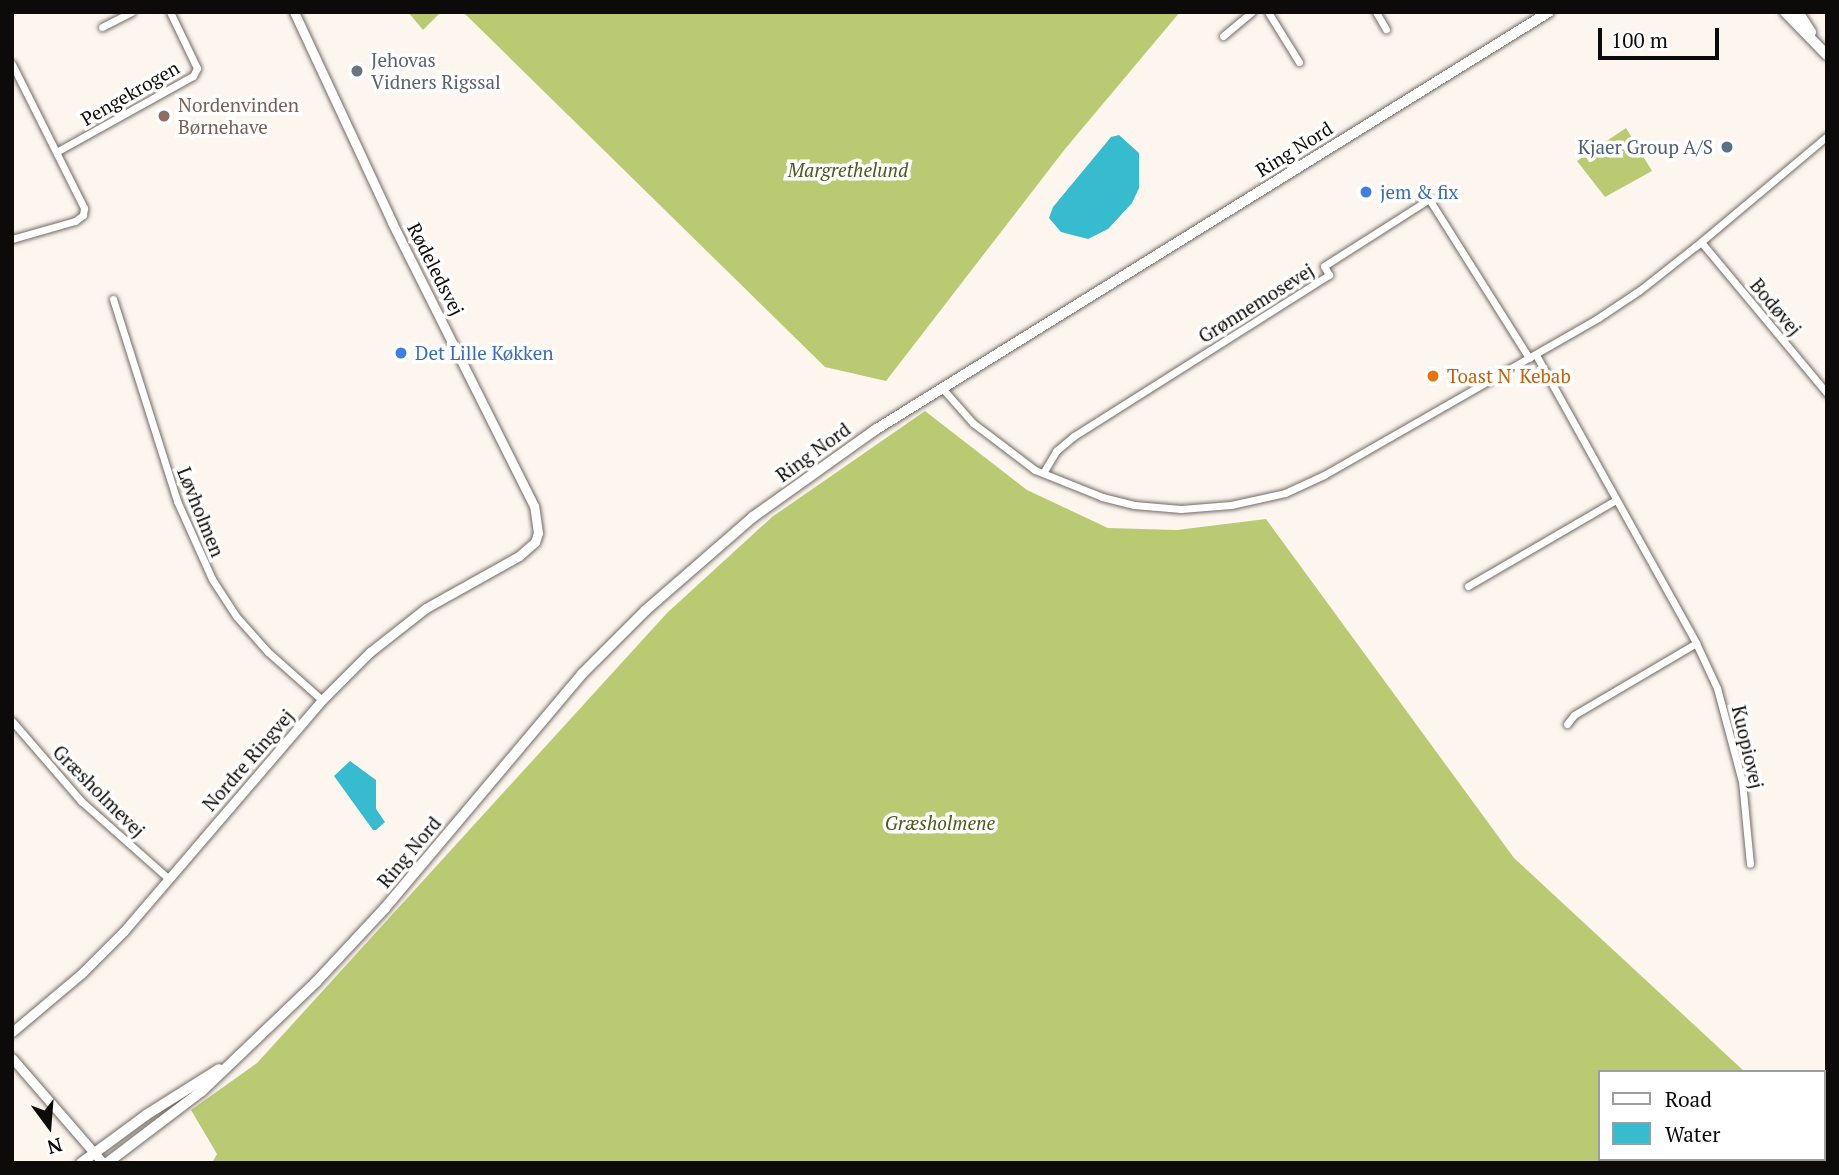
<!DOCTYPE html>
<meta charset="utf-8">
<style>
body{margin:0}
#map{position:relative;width:1839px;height:1175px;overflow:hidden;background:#fdf6ef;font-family:"PT Serif",serif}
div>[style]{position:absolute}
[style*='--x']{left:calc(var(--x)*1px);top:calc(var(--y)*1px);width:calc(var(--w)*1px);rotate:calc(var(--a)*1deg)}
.forest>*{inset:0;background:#b9ca73}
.water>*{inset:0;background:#36bbcf}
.roads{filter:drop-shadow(0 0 2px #716a64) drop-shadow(0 0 2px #716a64)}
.minor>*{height:7px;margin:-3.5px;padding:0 3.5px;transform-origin:3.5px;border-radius:3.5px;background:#fff}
.tertiary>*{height:9px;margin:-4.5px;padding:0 4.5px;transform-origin:4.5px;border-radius:4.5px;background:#fff}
.secondary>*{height:10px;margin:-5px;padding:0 5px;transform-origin:5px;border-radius:5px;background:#fff}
.dots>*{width:19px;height:19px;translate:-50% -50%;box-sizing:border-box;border:4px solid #fff;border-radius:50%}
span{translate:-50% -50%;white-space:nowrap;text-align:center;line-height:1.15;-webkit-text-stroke:7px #fff;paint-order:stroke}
.worship-label{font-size:19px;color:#5b616d}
.left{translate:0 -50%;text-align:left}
.street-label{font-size:19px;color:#0d0b09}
.education-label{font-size:19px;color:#785e54}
.service-label{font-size:19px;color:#4e5e75}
.right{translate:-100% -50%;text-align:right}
.park-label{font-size:19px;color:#4e5819;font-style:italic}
.shop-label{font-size:19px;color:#366cbe}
.food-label{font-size:19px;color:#c56008}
.frame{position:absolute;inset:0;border:14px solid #0d0b09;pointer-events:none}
.legend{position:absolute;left:1598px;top:1070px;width:228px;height:91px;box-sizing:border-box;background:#fff;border:2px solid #9e9d9d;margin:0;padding:9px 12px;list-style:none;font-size:21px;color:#0d0b09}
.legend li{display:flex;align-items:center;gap:14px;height:35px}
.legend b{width:35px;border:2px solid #9e9d9d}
.north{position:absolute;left:14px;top:1091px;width:70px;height:70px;-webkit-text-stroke:5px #fff;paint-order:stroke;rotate:164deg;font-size:19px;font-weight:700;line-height:28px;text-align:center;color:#0d0b09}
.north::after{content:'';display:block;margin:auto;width:24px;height:32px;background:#0d0b09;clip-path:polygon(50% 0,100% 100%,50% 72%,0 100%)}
.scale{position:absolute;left:1598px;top:28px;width:121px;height:32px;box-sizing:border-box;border:4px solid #0d0b09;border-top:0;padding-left:9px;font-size:21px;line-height:24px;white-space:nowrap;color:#0d0b09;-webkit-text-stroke:5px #fff;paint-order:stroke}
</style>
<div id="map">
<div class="forest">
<i style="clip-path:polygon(408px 12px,441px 12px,423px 30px)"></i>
<i style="clip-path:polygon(463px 12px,1180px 12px,1065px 149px,886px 381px,825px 367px)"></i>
<i style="clip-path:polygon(1626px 128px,1652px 171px,1605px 197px,1577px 161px)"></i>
<i style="clip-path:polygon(925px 411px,1027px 490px,1108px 528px,1177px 530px,1266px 519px,1514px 858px,1745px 1072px,1599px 1072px,1599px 1159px,1823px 1159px,1823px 1144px,1827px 1147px,1827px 1163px,212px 1163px,217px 1154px,191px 1110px,257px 1063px,667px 613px,772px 517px)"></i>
</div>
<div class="water">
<i style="clip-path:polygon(1119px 135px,1139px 153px,1139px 188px,1132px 203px,1108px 229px,1088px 239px,1061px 232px,1049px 218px,1053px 207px,1111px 137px)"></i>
<i style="clip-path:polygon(350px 761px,376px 780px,376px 809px,385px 822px,376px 830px,373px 830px,334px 776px)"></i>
</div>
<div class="roads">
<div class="minor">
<i style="--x:1268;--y:12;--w:59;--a:58.2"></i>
<i style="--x:1376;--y:12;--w:20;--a:60"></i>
<i style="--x:102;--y:27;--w:33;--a:-27"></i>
<i style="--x:1223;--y:36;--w:38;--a:-40"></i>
<i style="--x:12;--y:64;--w:161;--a:63.4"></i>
<i style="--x:84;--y:208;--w:7;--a:98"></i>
<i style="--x:83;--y:215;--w:10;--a:143"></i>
<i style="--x:75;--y:221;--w:66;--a:164.1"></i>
<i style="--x:58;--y:151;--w:154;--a:-29.1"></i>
<i style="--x:193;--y:76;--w:9;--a:-63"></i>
<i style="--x:197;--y:68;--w:62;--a:-115.7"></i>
<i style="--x:1701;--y:242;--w:197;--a:50.2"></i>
<i style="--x:113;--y:299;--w:212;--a:72.4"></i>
<i style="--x:177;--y:501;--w:85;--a:65.8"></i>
<i style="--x:212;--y:579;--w:44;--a:57"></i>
<i style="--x:236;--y:616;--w:48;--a:48.4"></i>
<i style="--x:268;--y:652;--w:72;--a:41.6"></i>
<i style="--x:1536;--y:355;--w:329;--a:60.9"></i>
<i style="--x:1696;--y:643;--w:50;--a:65"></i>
<i style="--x:1717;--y:688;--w:96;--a:75"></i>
<i style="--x:1742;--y:781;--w:83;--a:84.5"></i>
<i style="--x:942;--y:388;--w:47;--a:48.5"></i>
<i style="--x:973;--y:423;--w:78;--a:37.2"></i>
<i style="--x:1035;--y:470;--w:72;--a:21.9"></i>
<i style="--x:1102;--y:497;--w:33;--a:14"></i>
<i style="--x:1134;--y:505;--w:47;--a:4.9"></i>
<i style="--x:1181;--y:509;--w:50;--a:-4.6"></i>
<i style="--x:1231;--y:505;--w:55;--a:-12.5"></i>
<i style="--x:1285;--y:493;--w:43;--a:-24.8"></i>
<i style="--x:1324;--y:475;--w:316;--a:-29.8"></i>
<i style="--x:1598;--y:318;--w:50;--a:-33.7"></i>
<i style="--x:1640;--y:290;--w:71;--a:-38.2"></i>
<i style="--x:1696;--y:246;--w:171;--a:-40"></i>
<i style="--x:1043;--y:473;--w:26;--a:-59"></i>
<i style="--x:1056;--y:451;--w:23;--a:-40"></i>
<i style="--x:1074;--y:436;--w:302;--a:-32.3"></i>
<i style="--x:1329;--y:275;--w:10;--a:-119"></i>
<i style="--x:1324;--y:266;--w:125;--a:-32.5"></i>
<i style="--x:1429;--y:199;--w:188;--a:57.8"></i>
<i style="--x:1468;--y:586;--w:171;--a:-30.2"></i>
<i style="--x:12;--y:721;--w:106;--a:49.2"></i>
<i style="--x:81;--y:801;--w:118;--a:41.6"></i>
<i style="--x:1567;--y:724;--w:11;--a:-52"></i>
<i style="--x:1574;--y:715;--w:142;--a:-30.5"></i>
</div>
<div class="tertiary">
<i style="--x:12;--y:1032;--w:92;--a:-40.1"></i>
<i style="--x:82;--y:973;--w:59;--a:-45"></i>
<i style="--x:124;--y:931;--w:304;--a:-49.4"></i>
<i style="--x:322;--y:700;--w:68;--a:-45"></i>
<i style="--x:370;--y:652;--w:71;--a:-38.2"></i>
<i style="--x:426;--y:608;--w:107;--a:-29.2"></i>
<i style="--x:519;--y:556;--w:21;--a:-41"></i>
<i style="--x:535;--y:542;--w:9;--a:-72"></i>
<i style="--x:538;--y:533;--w:27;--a:-98"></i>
<i style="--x:534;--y:506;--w:318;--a:-116.6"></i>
<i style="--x:392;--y:222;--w:232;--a:-115"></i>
<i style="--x:12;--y:1058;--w:139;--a:49.1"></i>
</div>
<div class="secondary">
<i style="--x:1785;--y:12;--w:60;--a:45.7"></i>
<i style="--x:1798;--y:12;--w:24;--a:57"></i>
<i style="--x:81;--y:1163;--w:81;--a:-36.4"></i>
<i style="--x:146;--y:1115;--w:86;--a:-32.2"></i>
<i style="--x:107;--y:1163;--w:119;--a:-37.2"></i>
<i style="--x:202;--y:1091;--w:158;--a:-43.7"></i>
<i style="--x:316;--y:982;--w:101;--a:-47"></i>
<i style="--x:385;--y:908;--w:306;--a:-49.9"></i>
<i style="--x:582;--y:674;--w:91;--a:-45"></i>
<i style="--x:646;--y:610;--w:142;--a:-41"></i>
<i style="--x:753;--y:517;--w:150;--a:-35.5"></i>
<i style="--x:875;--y:430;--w:793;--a:-31.81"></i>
</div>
</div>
<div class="dots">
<i style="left:357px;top:71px;background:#6b7280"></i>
<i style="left:164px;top:116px;background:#8d6e63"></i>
<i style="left:1727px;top:147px;background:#5c6f8a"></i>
<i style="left:1366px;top:192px;background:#3f7fe0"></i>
<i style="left:401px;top:353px;background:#3f7fe0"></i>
<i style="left:1433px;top:376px;background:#e8710a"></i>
</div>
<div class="worship-label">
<span class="left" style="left:371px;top:71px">Jehovas<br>Vidners Rigssal</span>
</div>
<div class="street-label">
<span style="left:130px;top:93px;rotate:-30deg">Pengekrogen</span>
<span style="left:1294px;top:149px;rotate:-32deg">Ring Nord</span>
<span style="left:436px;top:269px;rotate:63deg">Rødeledsvej</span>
<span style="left:1256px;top:303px;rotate:-32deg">Grønnemosevej</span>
<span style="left:1776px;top:307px;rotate:50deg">Bodøvej</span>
<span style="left:813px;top:452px;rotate:-36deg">Ring Nord</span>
<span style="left:201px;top:512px;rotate:68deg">Løvholmen</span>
<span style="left:1748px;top:747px;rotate:77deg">Kuopiovej</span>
<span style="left:248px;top:760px;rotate:-49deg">Nordre Ringvej</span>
<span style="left:99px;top:791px;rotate:45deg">Græsholmevej</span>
<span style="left:409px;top:852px;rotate:-50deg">Ring Nord</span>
</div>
<div class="education-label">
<span class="left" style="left:178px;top:116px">Nordenvinden<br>Børnehave</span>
</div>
<div class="service-label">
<span class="right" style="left:1713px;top:147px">Kjaer Group A/S</span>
</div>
<div class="park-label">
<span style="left:848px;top:170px">Margrethelund</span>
<span style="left:940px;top:823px">Græsholmene</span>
</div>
<div class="shop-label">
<span class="left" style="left:1380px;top:192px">jem &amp; fix</span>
<span class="left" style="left:415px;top:353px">Det Lille Køkken</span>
</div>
<div class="food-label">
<span class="left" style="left:1447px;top:376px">Toast N' Kebab</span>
</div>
<div class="frame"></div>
<ul class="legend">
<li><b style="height:9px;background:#fff"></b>Road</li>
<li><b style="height:19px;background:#36bbcf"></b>Water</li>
</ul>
<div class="north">N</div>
<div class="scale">100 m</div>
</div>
